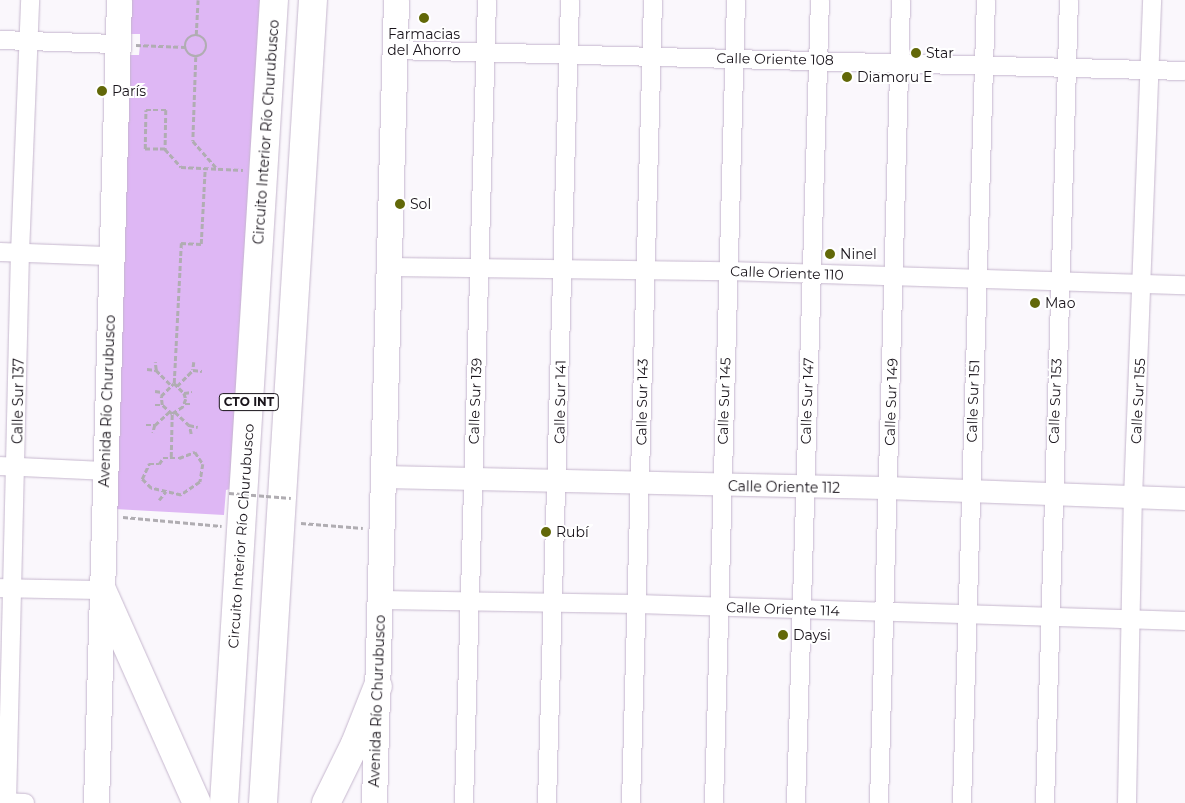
<!DOCTYPE html>
<meta charset="utf-8">
<style>
body{margin:0}
#map{position:relative;width:1185px;height:803px;overflow:hidden;background:#faf7fc;font-family:Montserrat,sans-serif}
div>[style]{position:absolute}
[style*='--x']{left:calc(var(--x)*1px);top:calc(var(--y)*1px);width:calc(var(--w)*1px);rotate:calc(var(--a)*1deg)}
.green>*{inset:0;background:#deb7f4}
.path>*{height:2.5px;margin-top:-1.25px;transform-origin:0;background:repeating-linear-gradient(90deg,#b0adb2 0 5px,transparent 0 7.5px)}
.path>.ring{margin:-1.25px;padding:0;box-sizing:content-box;background:none;border:2.5px solid #b0adb2;border-radius:50%}
.roads{filter:drop-shadow(0 0 1px #c6b7ce) drop-shadow(0 0 1px #c6b7ce)}
.minor>*{height:18px;margin:-9px;padding:0 9px;transform-origin:9px;border-radius:9px;background:#fff}
.tertiary>*{height:22px;margin:-11px;padding:0 11px;transform-origin:11px;border-radius:11px;background:#fff}
.secondary>*{height:25px;margin:-12.5px;padding:0 12.5px;transform-origin:12.5px;border-radius:12.5px;background:#fff}
.motorway>*{height:28px;margin:-14px;padding:0 14px;transform-origin:14px;border-radius:14px;background:#fff}
.path-bridge>*{height:2.5px;margin-top:-1.25px;transform-origin:0;background:repeating-linear-gradient(90deg,#b0adb2 0 5px,transparent 0 7.5px)}
.dots>*{width:14px;height:14px;translate:-50% -50%;box-sizing:border-box;border:2px solid #fff;border-radius:50%}
span{translate:-50% -50%;white-space:nowrap;text-align:center;line-height:1.15;-webkit-text-stroke:4px #fff;paint-order:stroke}
.shield-label span{padding:1px 4px;background:#fff;border:1px solid;border-radius:4px;-webkit-text-stroke-width:0}
.shield-label{font-size:12px;color:#19141b;font-weight:700}
.poi-label{font-size:14px;color:#19141b}
.left{translate:0 -50%;text-align:left}
.street-label{font-size:14px;color:#19141b}
</style>
<div id="map">
<div class="green">
<i style="clip-path:polygon(128px 0,261px 0,230px 489px,226px 490px,224px 515px,114px 509px,126px 55px,139px 55px,140px 45px,140px 34px,127px 34px)"></i>
</div>
<div class="path">
<i class="ring" style="left:185px;top:35px;width:19.5px;height:19.5px"></i>
<i style="--x:196;--y:35;--w:35;--a:-87"></i>
<i style="--x:136;--y:45;--w:49;--a:2.3"></i>
<i style="--x:196;--y:57;--w:84;--a:92"></i>
<i style="--x:193;--y:141;--w:35;--a:49"></i>
<i style="--x:165;--y:149;--w:20;--a:180"></i>
<i style="--x:145;--y:149;--w:39;--a:-89"></i>
<i style="--x:146;--y:110;--w:20;--a:0"></i>
<i style="--x:166;--y:110;--w:39;--a:91"></i>
<i style="--x:165;--y:149;--w:24;--a:48"></i>
<i style="--x:181;--y:167;--w:62;--a:2.8"></i>
<i style="--x:194;--y:362;--w:8;--a:97"></i>
<i style="--x:193;--y:370;--w:9;--a:6"></i>
<i style="--x:147;--y:369;--w:9;--a:6"></i>
<i style="--x:156;--y:370;--w:8;--a:-97"></i>
<i style="--x:156;--y:370;--w:21;--a:45"></i>
<i style="--x:174;--y:383;--w:140;--a:-87.1"></i>
<i style="--x:181;--y:243;--w:20;--a:3"></i>
<i style="--x:201;--y:244;--w:76;--a:-87"></i>
<i style="--x:174;--y:383;--w:14;--a:45"></i>
<i style="--x:184;--y:393;--w:6;--a:72"></i>
<i style="--x:186;--y:399;--w:9;--a:111"></i>
<i style="--x:183;--y:407;--w:13;--a:148"></i>
<i style="--x:172;--y:414;--w:13;--a:-138"></i>
<i style="--x:162;--y:405;--w:9;--a:-96"></i>
<i style="--x:161;--y:396;--w:18;--a:-45"></i>
<i style="--x:177;--y:386;--w:23;--a:-45"></i>
<i style="--x:155;--y:391;--w:7;--a:8"></i>
<i style="--x:184;--y:393;--w:8;--a:-7"></i>
<i style="--x:185;--y:404;--w:7;--a:0"></i>
<i style="--x:155;--y:405;--w:7;--a:0"></i>
<i style="--x:175;--y:412;--w:19;--a:43"></i>
<i style="--x:146;--y:425;--w:9;--a:0"></i>
<i style="--x:155;--y:425;--w:8;--a:104"></i>
<i style="--x:155;--y:425;--w:19;--a:-43"></i>
<i style="--x:191;--y:434;--w:9;--a:-103"></i>
<i style="--x:189;--y:425;--w:9;--a:13"></i>
<i style="--x:195;--y:452;--w:14;--a:56"></i>
<i style="--x:203;--y:464;--w:18;--a:99"></i>
<i style="--x:200;--y:482;--w:23;--a:146"></i>
<i style="--x:181;--y:495;--w:31;--a:-167"></i>
<i style="--x:151;--y:488;--w:13;--a:-135"></i>
<i style="--x:142;--y:479;--w:17;--a:-65"></i>
<i style="--x:149;--y:464;--w:10;--a:0"></i>
<i style="--x:159;--y:464;--w:7;--a:-56"></i>
<i style="--x:163;--y:458;--w:16;--a:0"></i>
<i style="--x:179;--y:458;--w:17;--a:-21"></i>
<i style="--x:171;--y:457;--w:43;--a:-88.7"></i>
<i style="--x:159;--y:500;--w:11;--a:-52"></i>
<i style="--x:123;--y:517;--w:99;--a:5.2"></i>
<i style="--x:301;--y:523;--w:62;--a:4.6"></i>
</div>
<div class="roads">
<div class="minor">
<i style="--x:0;--y:40;--w:117;--a:2"></i>
<i style="--x:394;--y:50;--w:791;--a:1.52"></i>
<i style="--x:0;--y:252;--w:111;--a:2.1"></i>
<i style="--x:389;--y:267;--w:339;--a:0.7"></i>
<i style="--x:728;--y:271;--w:457;--a:1.8"></i>
<i style="--x:0;--y:466;--w:105;--a:2.7"></i>
<i style="--x:0;--y:588;--w:102;--a:1.1"></i>
<i style="--x:381;--y:600;--w:256;--a:0.9"></i>
<i style="--x:637;--y:604;--w:548;--a:1.78"></i>
<i style="--x:0;--y:802;--w:25;--a:2"></i>
<i style="--x:7;--y:803;--w:550;--a:-88.65"></i>
<i style="--x:20;--y:253;--w:253;--a:-87.7"></i>
<i style="--x:464;--y:803;--w:803;--a:-88.36"></i>
<i style="--x:547;--y:803;--w:803;--a:-88.36"></i>
<i style="--x:631;--y:803;--w:803;--a:-88.43"></i>
<i style="--x:714;--y:803;--w:803;--a:-88.43"></i>
<i style="--x:796;--y:803;--w:803;--a:-88.29"></i>
<i style="--x:879;--y:803;--w:803;--a:-88.43"></i>
<i style="--x:962;--y:803;--w:803;--a:-88.29"></i>
<i style="--x:1045;--y:803;--w:803;--a:-88.29"></i>
<i style="--x:1127;--y:803;--w:305;--a:-88.9"></i>
<i style="--x:1133;--y:498;--w:498;--a:-87.8"></i>
</div>
<div class="tertiary">
<i style="--x:384;--y:477;--w:503;--a:1.25"></i>
<i style="--x:887;--y:488;--w:298;--a:2.1"></i>
</div>
<div class="secondary">
<i style="--x:96;--y:803;--w:803;--a:-88.36"></i>
<i style="--x:374;--y:803;--w:803;--a:-88.43"></i>
</div>
<div class="motorway">
<i style="--x:102;--y:590;--w:233;--a:66"></i>
<i style="--x:224;--y:803;--w:805;--a:-86.44"></i>
<i style="--x:263;--y:803;--w:805;--a:-86.44"></i>
<i style="--x:326;--y:803;--w:66;--a:-63.8"></i>
<i style="--x:355;--y:744;--w:62;--a:-68.4"></i>
</div>
</div>
<div class="path-bridge">
<i style="--x:229;--y:493;--w:62;--a:4.6"></i>
</div>
<div class="dots">
<i style="left:424px;top:18px;background:#626808"></i>
<i style="left:916px;top:53px;background:#626808"></i>
<i style="left:847px;top:77px;background:#626808"></i>
<i style="left:102px;top:91px;background:#626808"></i>
<i style="left:400px;top:204px;background:#626808"></i>
<i style="left:830px;top:254px;background:#626808"></i>
<i style="left:1035px;top:303px;background:#626808"></i>
<i style="left:546px;top:532px;background:#626808"></i>
<i style="left:783px;top:635px;background:#626808"></i>
</div>
<div class="shield-label">
<span style="left:249px;top:402px">CTO INT</span>
</div>
<div class="poi-label">
<span style="left:424px;top:42px">Farmacias<br>del Ahorro</span>
<span class="left" style="left:926px;top:53px">Star</span>
<span class="left" style="left:857px;top:77px">Diamoru E</span>
<span class="left" style="left:112px;top:91px">París</span>
<span class="left" style="left:410px;top:204px">Sol</span>
<span class="left" style="left:840px;top:254px">Ninel</span>
<span class="left" style="left:1045px;top:303px">Mao</span>
<span class="left" style="left:556px;top:532px">Rubí</span>
<span class="left" style="left:793px;top:635px">Daysi</span>
</div>
<div class="street-label">
<span style="left:775px;top:59px;rotate:1deg">Calle Oriente 108</span>
<span style="left:266px;top:132px;rotate:-86deg">Circuito Interior Río Churubusco</span>
<span style="left:787px;top:273px;rotate:2deg">Calle Oriente 110</span>
<span style="left:18px;top:401px;rotate:-89deg">Calle Sur 137</span>
<span style="left:107px;top:401px;rotate:-88deg">Avenida Río Churubusco</span>
<span style="left:475px;top:401px;rotate:-88deg">Calle Sur 139</span>
<span style="left:724px;top:401px;rotate:-88deg">Calle Sur 145</span>
<span style="left:807px;top:401px;rotate:-88deg">Calle Sur 147</span>
<span style="left:973px;top:401px;rotate:-88deg">Calle Sur 151</span>
<span style="left:1055px;top:401px;rotate:-88deg">Calle Sur 153</span>
<span style="left:1138px;top:401px;rotate:-87deg">Calle Sur 155</span>
<span style="left:560px;top:402px;rotate:-89deg">Calle Sur 141</span>
<span style="left:642px;top:402px;rotate:-89deg">Calle Sur 143</span>
<span style="left:891px;top:402px;rotate:-88deg">Calle Sur 149</span>
<span style="left:784px;top:487px;rotate:1deg">Calle Oriente 112</span>
<span style="left:241px;top:536px;rotate:-86deg">Circuito Interior Río Churubusco</span>
<span style="left:783px;top:609px;rotate:2deg">Calle Oriente 114</span>
<span style="left:377px;top:701px;rotate:-88deg">Avenida Río Churubusco</span>
</div>
</div>
